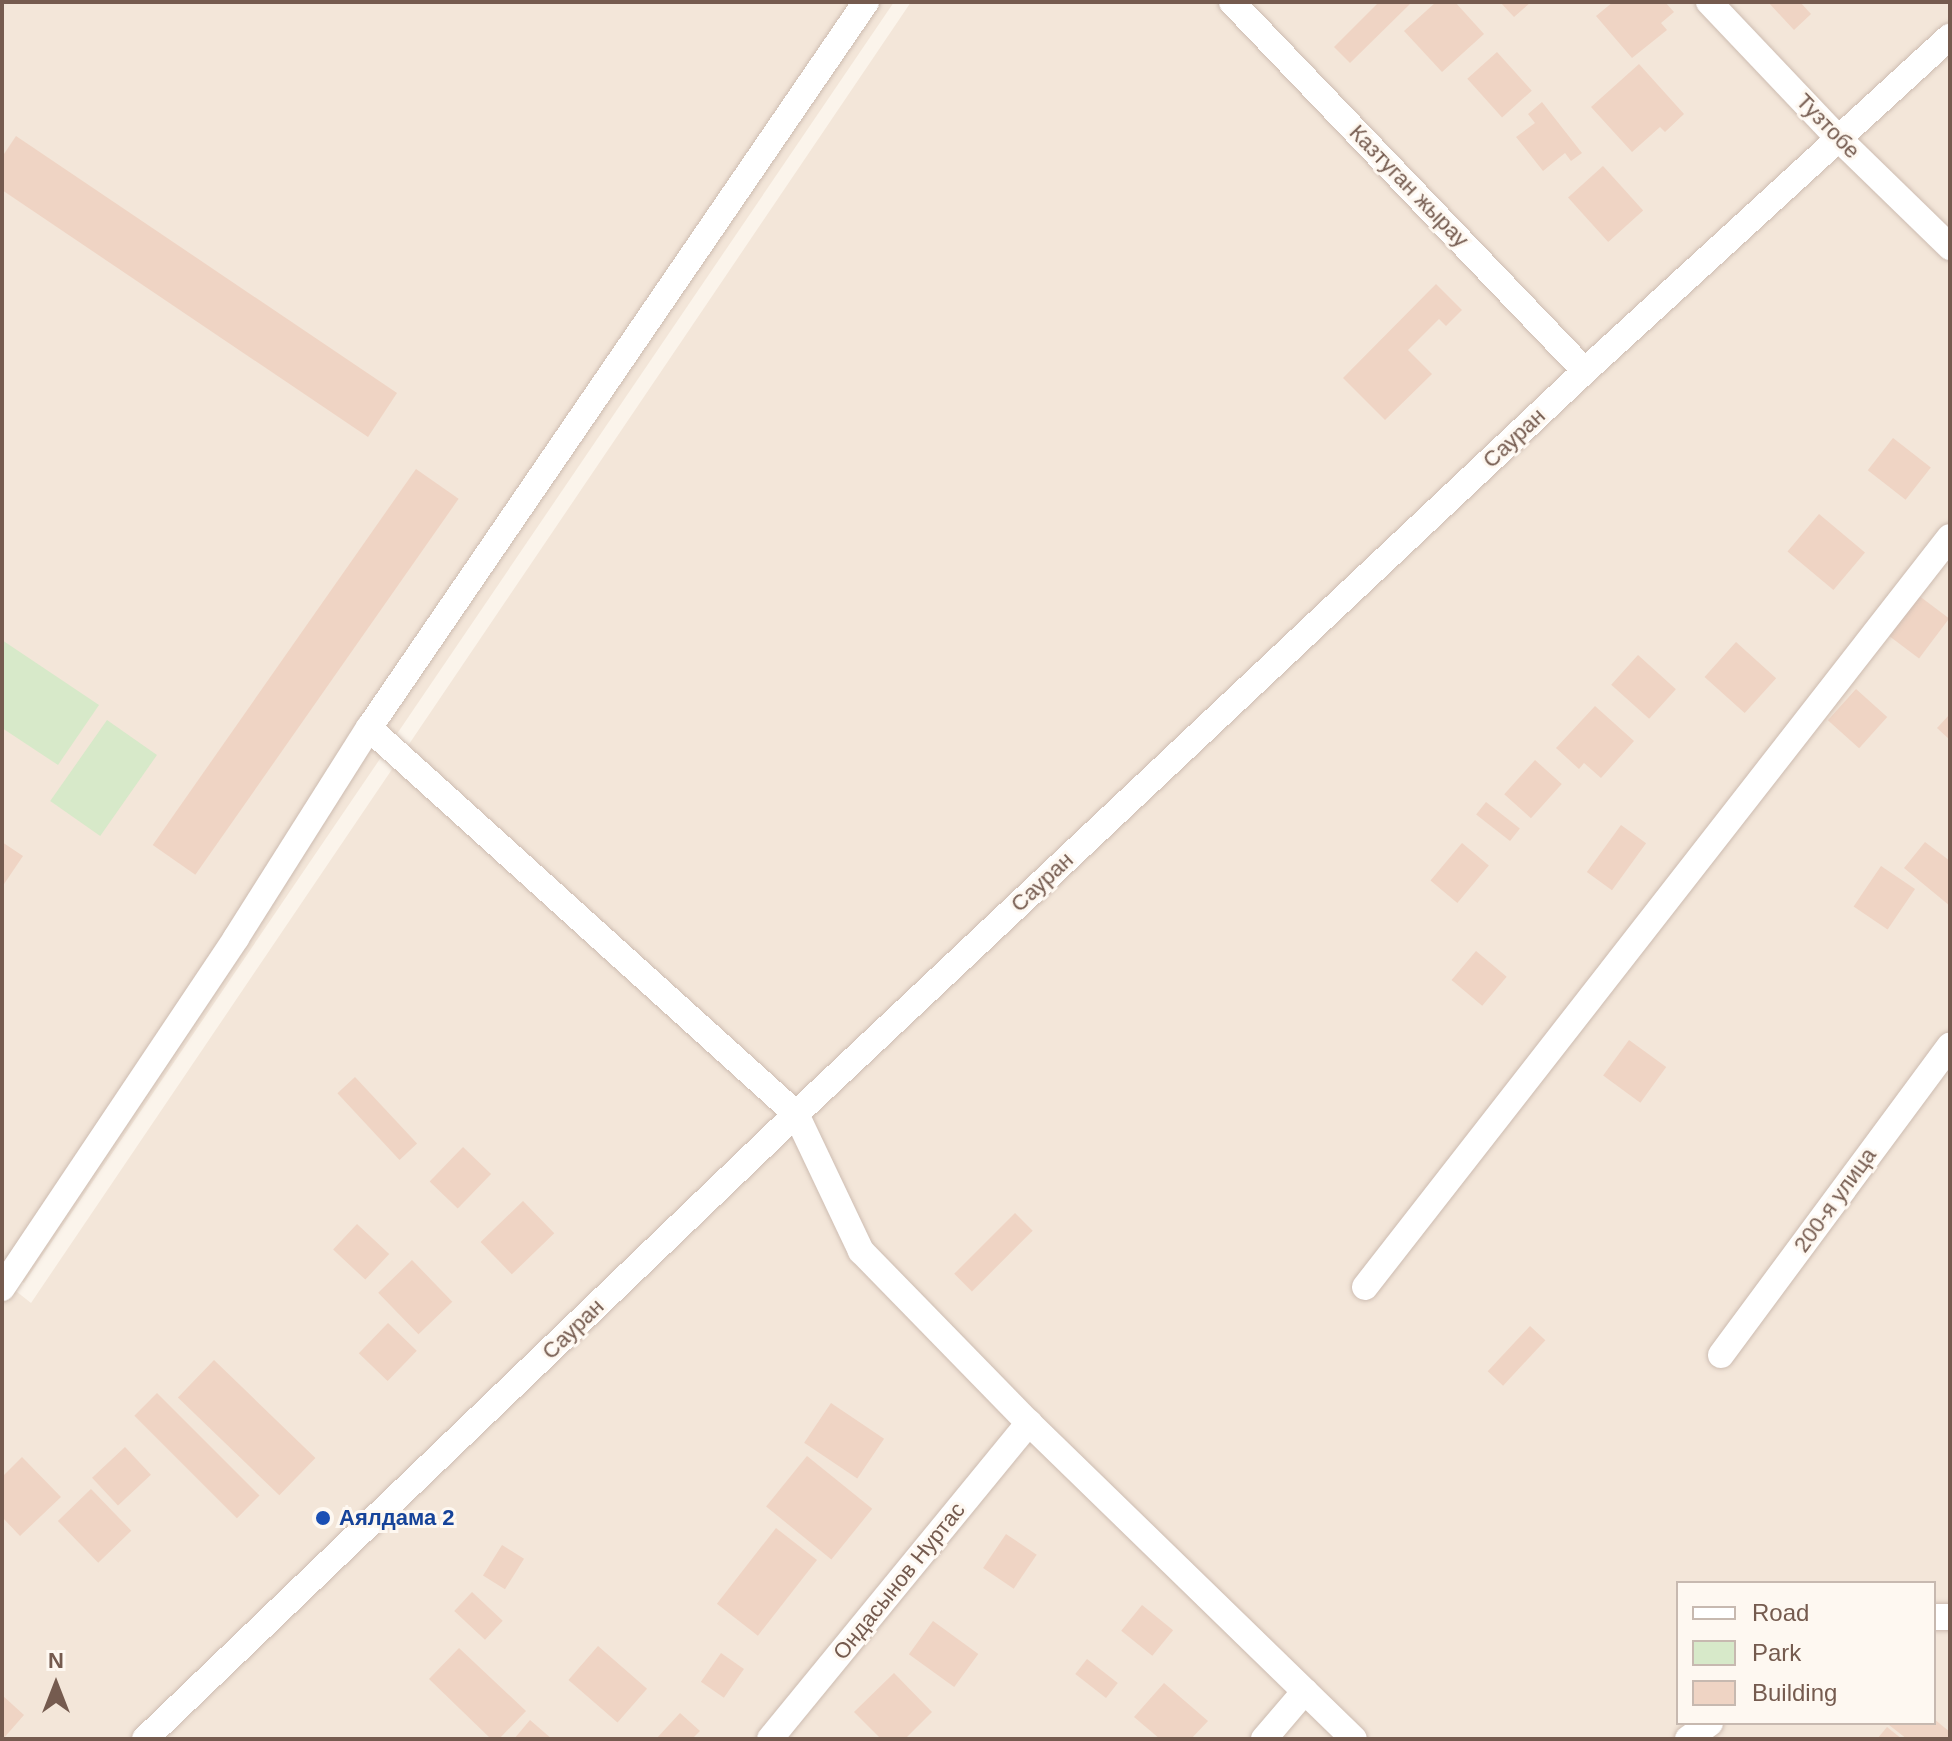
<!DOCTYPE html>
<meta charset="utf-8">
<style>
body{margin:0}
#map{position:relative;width:1952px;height:1741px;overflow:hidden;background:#fbf4eb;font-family:Helvetica,sans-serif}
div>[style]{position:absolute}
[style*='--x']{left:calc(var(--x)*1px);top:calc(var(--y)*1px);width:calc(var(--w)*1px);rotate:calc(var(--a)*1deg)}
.residential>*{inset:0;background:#f3e6d9}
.green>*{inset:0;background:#d7e9c9;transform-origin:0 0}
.building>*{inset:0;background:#efd4c4;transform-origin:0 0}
.roads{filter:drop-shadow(0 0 2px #cdbcb1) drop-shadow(0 0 2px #cdbcb1)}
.minor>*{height:26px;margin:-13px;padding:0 13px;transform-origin:13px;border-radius:13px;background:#fff}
.dots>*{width:22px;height:22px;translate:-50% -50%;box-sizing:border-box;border:4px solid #fef8f1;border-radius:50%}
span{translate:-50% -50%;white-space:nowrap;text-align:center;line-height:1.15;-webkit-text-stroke:6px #fef8f1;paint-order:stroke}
.street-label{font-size:22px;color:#755b4f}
.transit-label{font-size:22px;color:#164399;font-weight:700}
.left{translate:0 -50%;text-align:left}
.frame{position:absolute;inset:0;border:4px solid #755b4f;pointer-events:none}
.legend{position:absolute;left:1676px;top:1581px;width:260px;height:144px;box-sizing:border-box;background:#fef8f1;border:2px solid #c7b9b0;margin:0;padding:10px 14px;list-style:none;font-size:24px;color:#755b4f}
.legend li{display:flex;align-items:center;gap:16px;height:40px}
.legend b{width:40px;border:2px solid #c7b9b0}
.north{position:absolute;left:16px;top:1645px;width:80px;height:80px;-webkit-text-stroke:6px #fef8f1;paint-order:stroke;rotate:0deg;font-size:22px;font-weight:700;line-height:32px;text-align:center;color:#755b4f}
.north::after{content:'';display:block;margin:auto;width:28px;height:36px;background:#755b4f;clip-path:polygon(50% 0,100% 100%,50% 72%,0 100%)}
</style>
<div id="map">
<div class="residential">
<i style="clip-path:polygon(2px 2px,894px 2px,24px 1283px,2px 1264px)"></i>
<i style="clip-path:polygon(evenodd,911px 2px,1950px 2px,1950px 1739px,2px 1739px,2px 1280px,31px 1303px,911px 2px,1678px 1583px,1934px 1583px,1934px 1723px,1678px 1723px,1678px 1583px)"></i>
</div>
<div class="green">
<i style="clip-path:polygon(2px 640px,99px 705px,58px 765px,2px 728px)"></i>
<i style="left:107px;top:720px;width:61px;height:99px;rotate:35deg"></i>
</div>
<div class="building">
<i style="clip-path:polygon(1379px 2px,1412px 2px,1350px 63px,1334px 47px)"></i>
<i style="clip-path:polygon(1436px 2px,1455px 2px,1484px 34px,1442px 72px,1404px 31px)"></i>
<i style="clip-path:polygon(1500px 2px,1531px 2px,1514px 17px)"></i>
<i style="clip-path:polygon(1613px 2px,1665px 2px,1674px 12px,1661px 23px,1667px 30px,1632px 58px,1596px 16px)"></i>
<i style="clip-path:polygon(1768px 2px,1800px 2px,1811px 14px,1794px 30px)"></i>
<i style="left:1497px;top:52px;width:52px;height:40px;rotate:48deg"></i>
<i style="clip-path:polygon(1639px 64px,1684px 114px,1665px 132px,1660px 127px,1632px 152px,1591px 107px)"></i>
<i style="clip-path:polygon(1542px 102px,1582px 153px,1571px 161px,1565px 153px,1543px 171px,1516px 137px,1535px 123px,1528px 114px)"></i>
<i style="clip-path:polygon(16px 136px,397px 393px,368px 437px,2px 190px,2px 157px)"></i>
<i style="left:1603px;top:166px;width:60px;height:47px;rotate:48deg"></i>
<i style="clip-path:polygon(1436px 284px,1462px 310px,1446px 326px,1439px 319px,1408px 350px,1432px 374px,1385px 420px,1343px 378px)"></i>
<i style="left:1893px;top:438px;width:48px;height:41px;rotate:38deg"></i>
<i style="left:416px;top:469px;width:52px;height:459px;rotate:35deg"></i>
<i style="left:1819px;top:514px;width:60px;height:49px;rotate:40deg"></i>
<i style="left:1914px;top:592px;width:44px;height:50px;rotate:37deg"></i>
<i style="left:1736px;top:642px;width:54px;height:47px;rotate:42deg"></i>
<i style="left:1638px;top:655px;width:51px;height:40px;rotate:42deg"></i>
<i style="left:1856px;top:689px;width:42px;height:42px;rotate:42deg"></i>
<i style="clip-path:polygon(1595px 706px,1634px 741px,1601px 778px,1584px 763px,1579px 769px,1556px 748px)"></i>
<i style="clip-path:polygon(1950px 714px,1950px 740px,1937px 728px)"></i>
<i style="left:1535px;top:760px;width:36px;height:46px;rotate:42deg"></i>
<i style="left:1486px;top:802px;width:43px;height:16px;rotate:38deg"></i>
<i style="left:1621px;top:825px;width:31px;height:58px;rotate:36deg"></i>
<i style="clip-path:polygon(2px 842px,23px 856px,2px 887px)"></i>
<i style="clip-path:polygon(1925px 842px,1950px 861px,1950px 906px,1904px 868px)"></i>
<i style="left:1462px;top:843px;width:35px;height:49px;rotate:40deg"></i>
<i style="left:1881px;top:866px;width:41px;height:49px;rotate:34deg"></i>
<i style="left:1476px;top:951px;width:40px;height:38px;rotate:40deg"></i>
<i style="left:1629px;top:1040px;width:46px;height:44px;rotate:36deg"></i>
<i style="left:355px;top:1077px;width:91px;height:24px;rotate:47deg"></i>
<i style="left:463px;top:1147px;width:39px;height:48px;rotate:44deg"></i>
<i style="left:523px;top:1201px;width:45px;height:59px;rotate:46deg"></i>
<i style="left:1015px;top:1213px;width:25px;height:86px;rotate:45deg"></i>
<i style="left:357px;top:1224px;width:44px;height:35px;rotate:43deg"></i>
<i style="left:412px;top:1260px;width:58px;height:47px;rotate:46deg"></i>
<i style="left:388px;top:1323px;width:40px;height:42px;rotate:44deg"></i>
<i style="left:1530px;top:1326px;width:21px;height:62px;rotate:43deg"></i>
<i style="left:214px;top:1360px;width:141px;height:52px;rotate:44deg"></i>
<i style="left:157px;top:1393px;width:145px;height:32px;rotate:45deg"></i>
<i style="left:831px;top:1403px;width:64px;height:48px;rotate:34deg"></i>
<i style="left:125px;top:1447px;width:38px;height:45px;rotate:47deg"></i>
<i style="left:807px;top:1456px;width:84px;height:65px;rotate:39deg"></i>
<i style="clip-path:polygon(22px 1457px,61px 1497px,20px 1536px,2px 1517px,2px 1477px)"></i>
<i style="left:91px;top:1489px;width:58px;height:46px;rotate:46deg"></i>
<i style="left:776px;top:1528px;width:52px;height:96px;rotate:38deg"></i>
<i style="left:1006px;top:1534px;width:37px;height:41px;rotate:34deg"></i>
<i style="left:502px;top:1545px;width:26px;height:36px;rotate:32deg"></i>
<i style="left:472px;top:1592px;width:42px;height:26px;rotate:43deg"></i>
<i style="left:1142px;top:1605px;width:40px;height:33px;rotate:39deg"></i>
<i style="left:933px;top:1621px;width:56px;height:41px;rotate:36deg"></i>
<i style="left:598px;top:1646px;width:65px;height:45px;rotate:41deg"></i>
<i style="clip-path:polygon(459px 1648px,526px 1711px,499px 1739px,491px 1739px,429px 1679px)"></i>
<i style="left:721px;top:1653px;width:28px;height:35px;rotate:35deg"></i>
<i style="left:1087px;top:1659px;width:39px;height:19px;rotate:38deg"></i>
<i style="clip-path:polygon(894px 1673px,932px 1712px,905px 1739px,881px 1739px,854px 1712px)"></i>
<i style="clip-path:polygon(1164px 1683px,1208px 1721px,1191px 1739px,1160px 1739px,1134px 1717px)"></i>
<i style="clip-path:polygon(2px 1695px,24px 1715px,3px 1739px,2px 1739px)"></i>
<i style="clip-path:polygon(680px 1713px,700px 1731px,692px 1739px,656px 1739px)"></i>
<i style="clip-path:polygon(1934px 1719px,1950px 1732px,1950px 1739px,1907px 1739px,1889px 1725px,1934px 1723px)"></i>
<i style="clip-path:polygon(530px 1720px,552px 1739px,514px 1739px)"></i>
<i style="clip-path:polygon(1887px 1727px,1902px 1739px,1877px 1739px)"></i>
</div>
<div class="roads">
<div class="minor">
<i style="--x:1232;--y:2;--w:511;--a:46.27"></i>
<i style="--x:1709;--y:2;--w:186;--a:46.5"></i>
<i style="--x:1837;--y:137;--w:158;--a:44.2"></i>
<i style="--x:369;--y:728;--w:576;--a:42.11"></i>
<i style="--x:796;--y:1114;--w:152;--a:64.6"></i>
<i style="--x:861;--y:1251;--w:240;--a:45.7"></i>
<i style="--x:1029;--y:1423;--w:453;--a:44.2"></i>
<i style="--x:1365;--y:1287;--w:951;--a:-52.05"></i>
<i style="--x:2;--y:1288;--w:421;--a:-56.2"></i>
<i style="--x:236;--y:938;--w:249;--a:-57.7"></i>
<i style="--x:369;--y:728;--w:880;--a:-55.61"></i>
<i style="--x:1721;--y:1355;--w:385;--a:-53.5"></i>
<i style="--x:1934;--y:1617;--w:16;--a:0"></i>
<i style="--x:145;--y:1739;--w:902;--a:-43.83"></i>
<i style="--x:796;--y:1114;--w:1084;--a:-43.28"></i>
<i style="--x:1585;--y:371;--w:495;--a:-42.5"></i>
<i style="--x:770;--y:1739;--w:409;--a:-50.7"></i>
<i style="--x:1264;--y:1739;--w:63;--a:-49.5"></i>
<i style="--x:1688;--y:1739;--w:27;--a:-36"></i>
</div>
</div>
<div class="dots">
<i style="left:323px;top:1518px;background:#1a4fb4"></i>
</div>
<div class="street-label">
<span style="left:1828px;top:126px;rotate:46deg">Тузтобе</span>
<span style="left:1409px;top:186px;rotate:46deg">Казтуган жырау</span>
<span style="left:1514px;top:438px;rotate:-43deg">Сауран</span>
<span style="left:1042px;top:882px;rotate:-43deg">Сауран</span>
<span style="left:1835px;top:1200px;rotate:-54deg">200-я улица</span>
<span style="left:573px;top:1329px;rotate:-44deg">Сауран</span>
<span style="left:899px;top:1581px;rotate:-51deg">Ондасынов Нуртас</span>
</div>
<div class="transit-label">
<span class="left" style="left:339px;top:1518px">Аялдама 2</span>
</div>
<div class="frame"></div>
<ul class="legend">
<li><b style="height:10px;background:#fff"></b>Road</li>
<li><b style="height:22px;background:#d7e9c9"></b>Park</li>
<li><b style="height:22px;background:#efd4c4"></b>Building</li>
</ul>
<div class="north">N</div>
</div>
